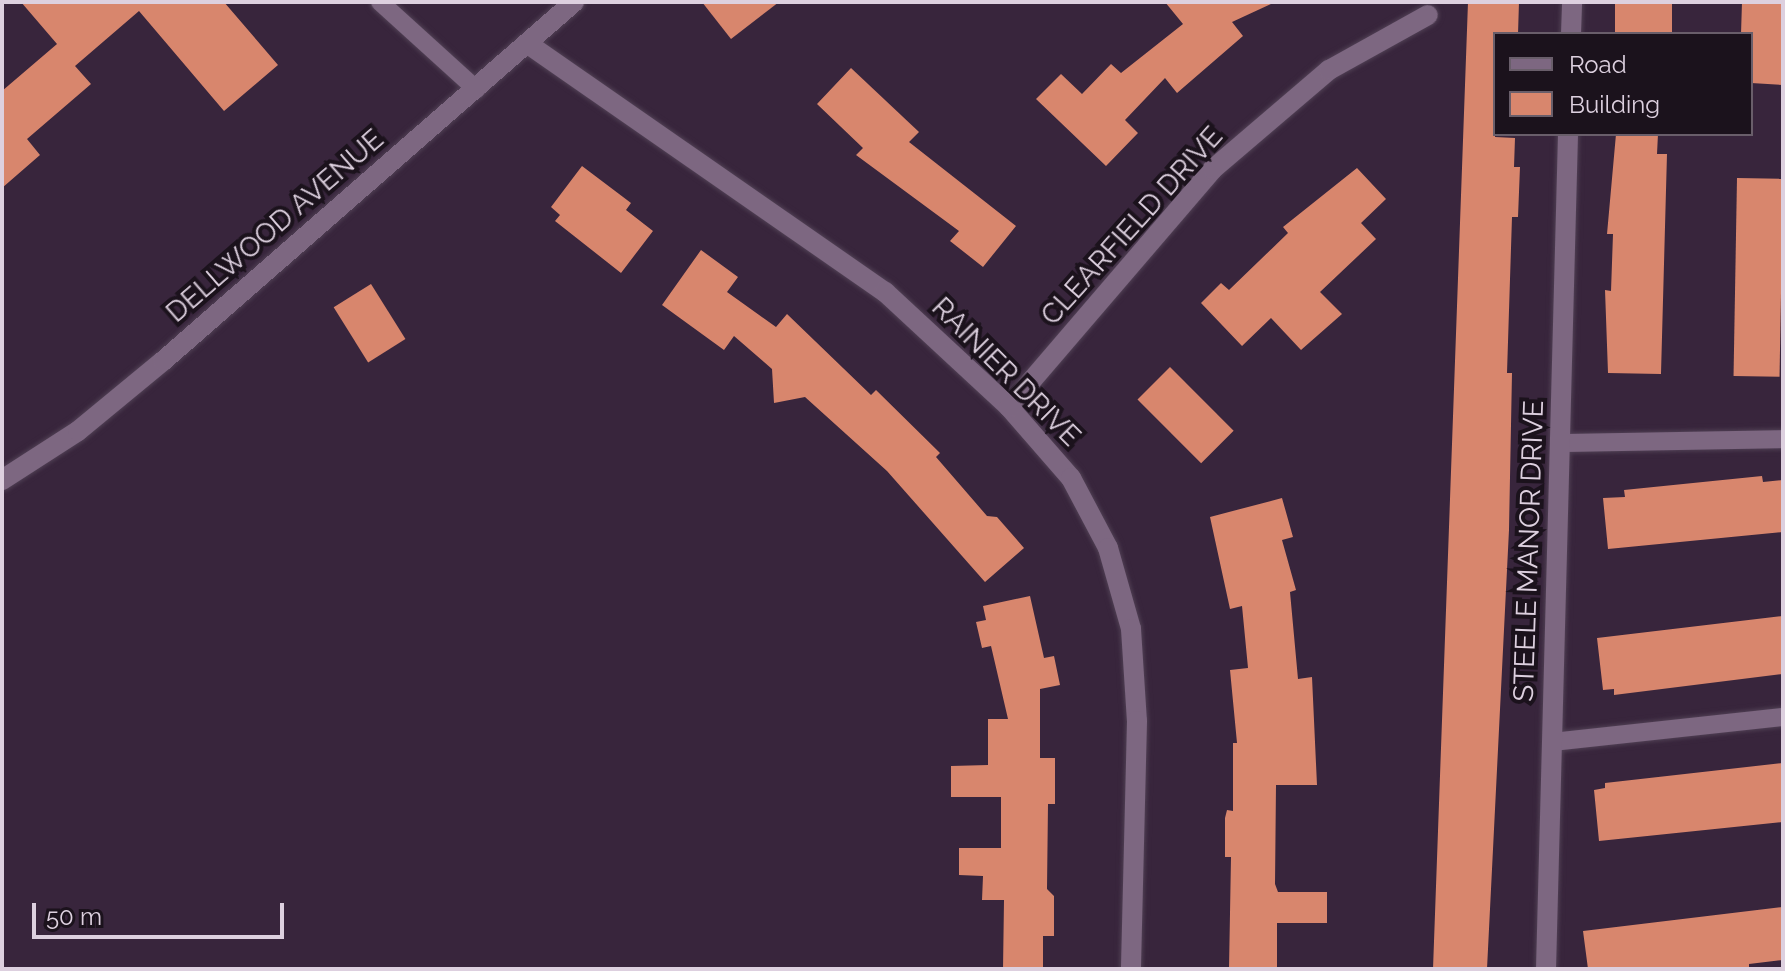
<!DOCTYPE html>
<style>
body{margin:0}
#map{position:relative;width:1785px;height:971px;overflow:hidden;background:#38253c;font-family:Raleway,sans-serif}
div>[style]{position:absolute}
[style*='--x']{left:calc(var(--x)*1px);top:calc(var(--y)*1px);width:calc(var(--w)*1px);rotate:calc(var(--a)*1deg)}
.building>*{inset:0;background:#d8866d;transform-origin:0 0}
.roads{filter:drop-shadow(0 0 2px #504054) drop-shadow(0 0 2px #504054)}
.service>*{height:18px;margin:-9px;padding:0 9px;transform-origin:9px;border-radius:9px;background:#7d6781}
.minor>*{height:20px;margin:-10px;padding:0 10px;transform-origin:10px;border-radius:10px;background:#7d6781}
.tertiary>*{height:20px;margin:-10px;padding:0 10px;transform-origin:10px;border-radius:10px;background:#7d6781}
span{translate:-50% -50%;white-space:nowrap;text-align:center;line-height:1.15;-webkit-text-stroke:8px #1b121c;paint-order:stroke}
.street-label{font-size:28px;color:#ddd0df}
.frame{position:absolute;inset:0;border:4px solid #ddd0df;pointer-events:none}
.legend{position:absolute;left:1493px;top:32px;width:260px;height:104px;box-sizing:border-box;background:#1b121c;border:2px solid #695e6a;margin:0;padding:10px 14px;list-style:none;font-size:24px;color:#ddd0df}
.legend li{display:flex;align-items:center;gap:16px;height:40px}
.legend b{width:40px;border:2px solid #695e6a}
.scale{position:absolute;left:32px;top:903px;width:252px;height:36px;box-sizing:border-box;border:4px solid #ddd0df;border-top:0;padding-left:10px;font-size:24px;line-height:28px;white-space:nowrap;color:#ddd0df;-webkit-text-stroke:6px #1b121c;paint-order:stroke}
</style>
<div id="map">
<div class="building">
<i style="clip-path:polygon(21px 2px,224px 2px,278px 65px,224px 111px,139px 11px,75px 66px,91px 84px,27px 139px,40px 155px,2px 188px,2px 91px,57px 44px)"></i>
<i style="clip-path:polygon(702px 2px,779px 2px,731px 39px)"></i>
<i style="clip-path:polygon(1165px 2px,1275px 2px,1232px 22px,1243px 36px,1177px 93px,1165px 78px,1125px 120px,1138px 133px,1106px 166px,1036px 99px,1061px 74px,1082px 94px,1111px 64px,1121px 73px,1183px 24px)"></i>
<i style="clip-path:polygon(1468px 2px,1519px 2px,1518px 34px,1495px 34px,1495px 137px,1515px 138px,1514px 167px,1520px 167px,1518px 217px,1512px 217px,1507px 373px,1512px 373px,1509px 530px,1487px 969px,1433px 969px)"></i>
<i style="left:1615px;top:2px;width:57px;height:32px"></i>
<i style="clip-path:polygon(1742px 2px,1783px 2px,1783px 85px,1751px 83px,1751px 34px,1741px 34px)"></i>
<i style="clip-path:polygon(851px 68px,919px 132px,909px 142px,1016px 226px,983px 267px,950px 241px,959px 231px,856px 155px,863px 148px,817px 104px)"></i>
<i style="clip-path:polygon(1616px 134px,1658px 134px,1657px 154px,1667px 154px,1661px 374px,1608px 373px,1605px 290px,1611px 291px,1613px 234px,1607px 234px)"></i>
<i style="clip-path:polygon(582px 166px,631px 203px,626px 210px,653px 231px,621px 273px,555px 221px,560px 215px,551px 207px)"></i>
<i style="clip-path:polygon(1357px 168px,1386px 199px,1361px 223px,1376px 239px,1320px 292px,1342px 314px,1301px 350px,1271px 318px,1242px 346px,1201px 303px,1221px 283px,1229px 290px,1288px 233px,1283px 227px)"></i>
<i style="left:1737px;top:178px;width:46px;height:198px;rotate:1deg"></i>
<i style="clip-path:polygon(701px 250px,738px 277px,727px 292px,776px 327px,787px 314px,871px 395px,876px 390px,940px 453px,936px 457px,987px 516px,997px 517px,1024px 548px,985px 582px,887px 471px,805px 397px,774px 403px,772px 369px,734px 336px,724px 350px,662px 305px)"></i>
<i style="left:371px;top:284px;width:65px;height:44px;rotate:58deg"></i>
<i style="left:1170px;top:367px;width:90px;height:46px;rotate:45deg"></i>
<i style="clip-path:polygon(1762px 476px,1763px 482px,1783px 480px,1783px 532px,1608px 549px,1603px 498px,1625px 497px,1624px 490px)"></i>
<i style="clip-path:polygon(1282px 498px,1293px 537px,1282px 540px,1296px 590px,1290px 592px,1298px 679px,1312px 677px,1317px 785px,1276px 785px,1275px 884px,1278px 892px,1327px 892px,1327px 923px,1277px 923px,1277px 969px,1229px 969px,1231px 857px,1225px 857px,1225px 818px,1227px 810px,1233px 811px,1233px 743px,1237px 743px,1230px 670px,1248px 668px,1242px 606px,1230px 609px,1210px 517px)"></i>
<i style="clip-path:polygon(1030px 596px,1044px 658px,1054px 656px,1060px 685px,1040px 689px,1040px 758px,1055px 758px,1055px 804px,1048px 804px,1047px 889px,1054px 896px,1054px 936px,1043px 936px,1043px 969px,1003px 969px,1004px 900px,982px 900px,983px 876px,959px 875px,959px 848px,1001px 848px,1001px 797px,951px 797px,951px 766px,988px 765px,988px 719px,1008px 719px,991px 646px,982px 648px,976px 622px,986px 620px,983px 606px)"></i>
<i style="clip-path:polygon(1783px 616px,1783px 674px,1614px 695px,1614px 689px,1603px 690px,1597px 638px)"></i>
<i style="clip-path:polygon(1783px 763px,1783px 822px,1599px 841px,1594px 790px,1605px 788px,1605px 783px)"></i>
<i style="clip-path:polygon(1783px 907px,1783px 960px,1749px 964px,1749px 969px,1588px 969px,1583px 931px)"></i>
</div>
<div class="roads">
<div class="service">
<i style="--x:380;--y:2;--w:130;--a:42.2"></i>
<i style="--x:1560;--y:443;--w:223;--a:-1"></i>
<i style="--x:1552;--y:742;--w:232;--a:-6.2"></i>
</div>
<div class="minor">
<i style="--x:1571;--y:34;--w:32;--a:-88"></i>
<i style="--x:528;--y:44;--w:435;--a:34.8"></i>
<i style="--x:885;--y:292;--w:169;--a:42.8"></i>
<i style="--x:1009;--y:407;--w:94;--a:48.9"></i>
<i style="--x:1071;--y:478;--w:79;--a:62.1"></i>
<i style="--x:1108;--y:548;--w:84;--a:74.1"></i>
<i style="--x:1131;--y:629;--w:92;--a:86.3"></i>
<i style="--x:1137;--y:721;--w:248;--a:91.4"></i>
<i style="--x:1009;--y:407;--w:313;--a:-49.4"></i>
<i style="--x:1213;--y:169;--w:153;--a:-40.5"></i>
<i style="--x:1329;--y:70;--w:113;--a:-29.1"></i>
<i style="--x:1546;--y:969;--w:835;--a:-88.49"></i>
</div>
<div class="tertiary">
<i style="--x:2;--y:480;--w:90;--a:-32.8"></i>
<i style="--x:78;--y:431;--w:110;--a:-39.5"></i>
<i style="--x:163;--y:361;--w:546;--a:-41.14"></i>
</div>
</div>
<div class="street-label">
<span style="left:275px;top:226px;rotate:-41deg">DELLWOOD AVENUE</span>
<span style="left:1132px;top:226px;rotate:-48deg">CLEARFIELD DRIVE</span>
<span style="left:1006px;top:372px;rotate:45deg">RAINIER DRIVE</span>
<span style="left:1529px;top:551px;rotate:-88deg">STEELE MANOR DRIVE</span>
</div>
<div class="frame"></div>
<ul class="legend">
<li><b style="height:10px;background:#7d6781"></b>Road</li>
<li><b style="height:22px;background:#d8866d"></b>Building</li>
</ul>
<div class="scale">50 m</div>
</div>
